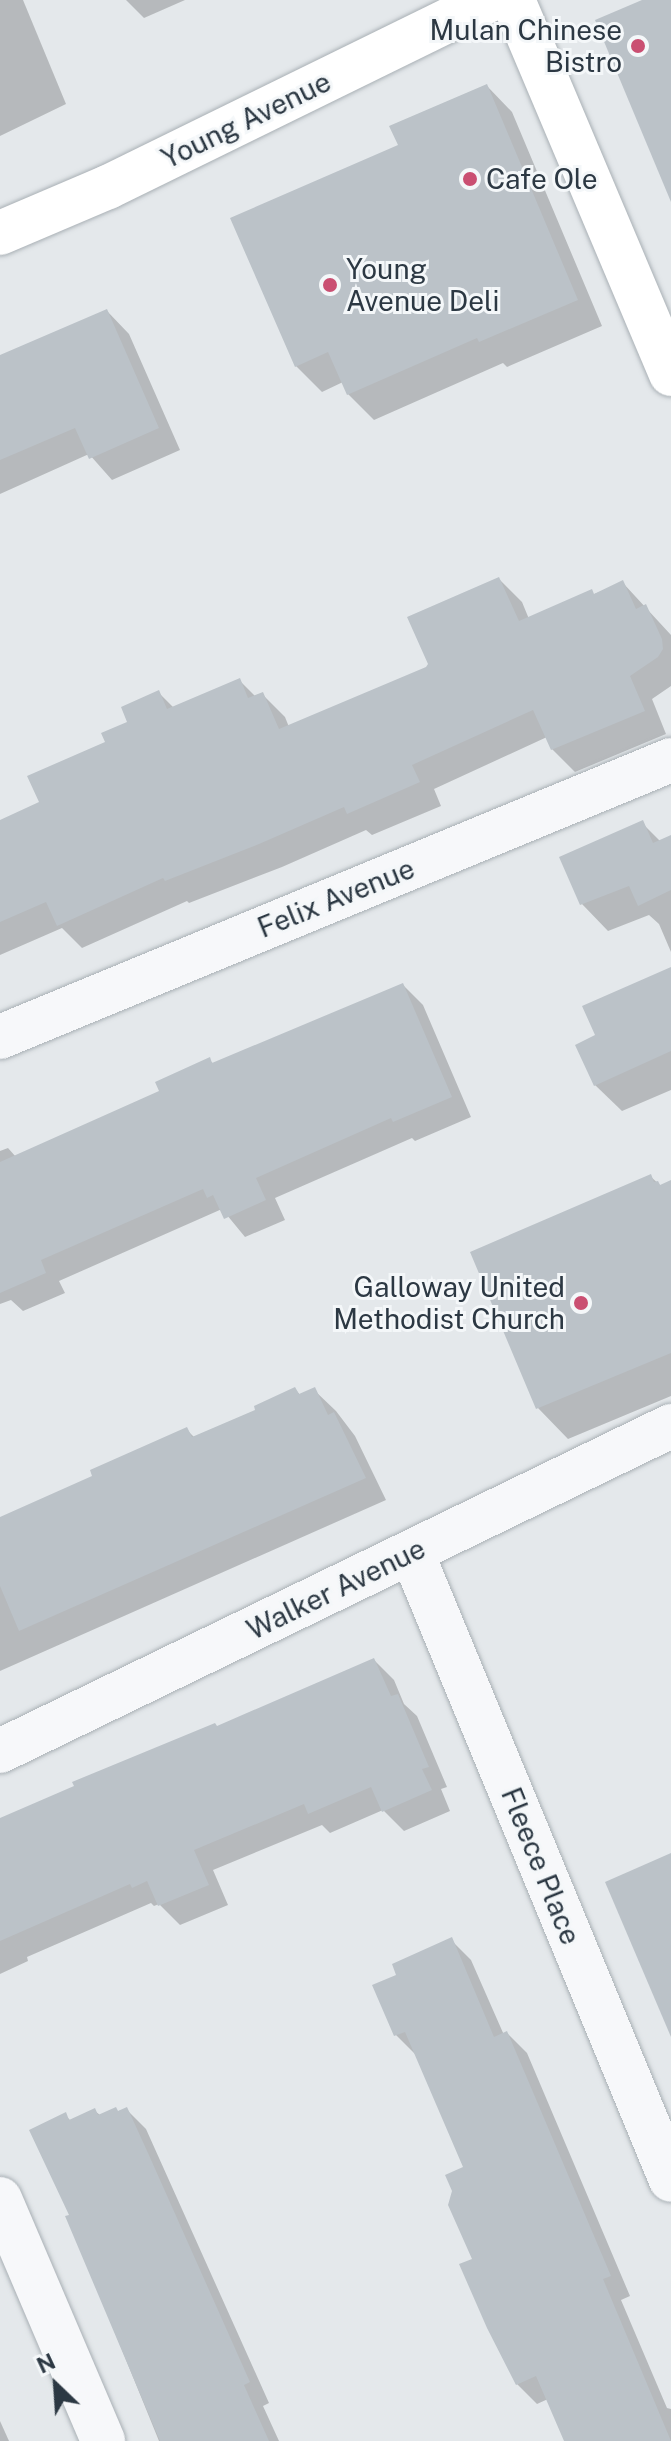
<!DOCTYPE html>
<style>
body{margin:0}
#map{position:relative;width:671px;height:2441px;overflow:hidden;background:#e4e8eb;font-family:"Public Sans",sans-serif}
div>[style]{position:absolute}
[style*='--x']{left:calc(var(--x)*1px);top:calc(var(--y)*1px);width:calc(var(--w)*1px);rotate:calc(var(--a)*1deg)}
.shadow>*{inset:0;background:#0003}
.building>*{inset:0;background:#bbc2c8}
.roads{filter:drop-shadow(0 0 2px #a9b0b5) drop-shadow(0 0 2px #a9b0b5)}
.street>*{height:44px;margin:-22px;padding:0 22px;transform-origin:22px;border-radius:22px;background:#f7f8fa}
.secondary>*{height:44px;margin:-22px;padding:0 22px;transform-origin:22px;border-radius:22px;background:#fff}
.dots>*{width:22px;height:22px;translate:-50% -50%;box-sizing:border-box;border:4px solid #f4f7f9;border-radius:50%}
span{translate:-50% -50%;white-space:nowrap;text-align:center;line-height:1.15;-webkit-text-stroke:6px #f4f7f9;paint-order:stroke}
.poi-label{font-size:28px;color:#2c3843}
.right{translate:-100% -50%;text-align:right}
.left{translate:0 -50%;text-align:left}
.street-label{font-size:28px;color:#2c3843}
.north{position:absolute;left:16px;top:2345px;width:80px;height:80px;-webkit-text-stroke:6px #f4f7f9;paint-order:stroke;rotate:335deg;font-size:22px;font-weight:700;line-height:32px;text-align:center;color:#2c3843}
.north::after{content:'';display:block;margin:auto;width:28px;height:36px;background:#2c3843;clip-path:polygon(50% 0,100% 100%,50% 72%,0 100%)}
</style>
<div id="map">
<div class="shadow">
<i style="clip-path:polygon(0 0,23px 0,66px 104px,0 136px)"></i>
<i style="clip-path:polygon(126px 0,185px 0,144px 18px)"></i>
<i style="clip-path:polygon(487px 86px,512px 112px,602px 326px,507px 367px,503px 363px,374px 420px,348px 394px,343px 382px,322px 392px,296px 366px,400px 147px)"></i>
<i style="clip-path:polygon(107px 311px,129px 334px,180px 450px,112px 480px,89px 454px,0 494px,0 356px)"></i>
<i style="clip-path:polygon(499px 579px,522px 602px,529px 619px,623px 583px,671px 635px,671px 686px,652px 699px,666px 734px,575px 772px,552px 749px,547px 737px,434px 789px,441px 806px,372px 835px,366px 830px,282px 867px,189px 903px,187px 901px,82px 948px,62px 928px,0 955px,0 822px,42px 803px,159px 693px,174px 708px,239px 680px,256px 697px,262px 694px,285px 717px,289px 727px,427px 669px)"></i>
<i style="clip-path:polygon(642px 823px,661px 842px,671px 837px,671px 952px,659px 924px,649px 915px,608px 931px,582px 904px)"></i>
<i style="clip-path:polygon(671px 969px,671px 1090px,622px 1111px,595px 1085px,598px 1036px)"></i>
<i style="clip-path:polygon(403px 985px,423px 1005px,471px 1117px,415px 1141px,412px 1138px,275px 1198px,285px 1220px,245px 1237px,222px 1209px,59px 1281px,65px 1293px,23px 1311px,11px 1300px,0 1304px,0 1151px,8px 1148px,16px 1157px,162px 1092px,209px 1060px,214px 1064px)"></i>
<i style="clip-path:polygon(650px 1176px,661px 1186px,671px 1182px,671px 1396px,568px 1439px,538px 1408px)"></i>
<i style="clip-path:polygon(295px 1389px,301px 1396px,314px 1390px,336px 1411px,355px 1436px,386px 1500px,0 1671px,0 1519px,95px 1477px,187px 1430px,195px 1438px,258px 1411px)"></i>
<i style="clip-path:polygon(374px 1660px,394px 1680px,404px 1704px,417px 1716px,447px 1787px,441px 1789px,450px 1811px,404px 1831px,383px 1810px,330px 1833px,322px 1825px,213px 1870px,228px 1905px,180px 1925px,159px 1904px,154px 1906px,151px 1903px,27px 1957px,28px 1961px,0 1974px,0 1820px)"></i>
<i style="clip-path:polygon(451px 1940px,471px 1960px,504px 2035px,507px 2033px,527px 2053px,630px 2296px,621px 2300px,667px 2408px,671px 2409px,671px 2441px,566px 2441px,548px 2399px,537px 2404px,517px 2384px,474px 2260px,466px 2168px,416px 2055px,396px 2035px,399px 1976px)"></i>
<i style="clip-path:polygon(126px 2109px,146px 2129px,269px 2403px,263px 2406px,279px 2441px,159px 2441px,68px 2217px,72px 2216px,65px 2115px,71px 2121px,94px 2110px,101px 2116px)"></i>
<i style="clip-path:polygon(0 2421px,9px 2441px,0 2441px)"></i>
</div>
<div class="building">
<i style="clip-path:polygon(642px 0,671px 0,671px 202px,595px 20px)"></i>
<i style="clip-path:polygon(487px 84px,578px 300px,479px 342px,477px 338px,347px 395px,328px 352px,295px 367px,230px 218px,398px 145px,389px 126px)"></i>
<i style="clip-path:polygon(107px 309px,159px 428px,89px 459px,75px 428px,0 460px,0 355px)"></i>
<i style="clip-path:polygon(499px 577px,519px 621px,592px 589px,594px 594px,623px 580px,636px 609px,646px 604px,662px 639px,663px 649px,658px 657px,630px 676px,645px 711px,551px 750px,533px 710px,412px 765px,420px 782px,347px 814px,344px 807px,259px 844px,165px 881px,163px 878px,57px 926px,46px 902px,0 922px,0 820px,39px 802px,27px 776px,105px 742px,101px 733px,127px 722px,121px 707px,159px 690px,167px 709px,240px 678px,248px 698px,263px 692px,279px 729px,426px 667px,428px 664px,407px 617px)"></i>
<i style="clip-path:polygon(643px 820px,653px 843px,671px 835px,671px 890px,638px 906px,629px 886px,580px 905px,559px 857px)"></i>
<i style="clip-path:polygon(671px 967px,671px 1051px,594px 1086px,575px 1045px,595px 1035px,582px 1006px)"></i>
<i style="clip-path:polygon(403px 983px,452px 1097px,393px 1122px,391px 1118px,256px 1178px,266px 1200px,224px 1219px,213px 1195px,207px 1198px,203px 1189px,41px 1260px,46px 1273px,0 1293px,0 1162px,159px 1091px,155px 1082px,210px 1057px,212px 1063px)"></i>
<i style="clip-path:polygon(651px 1174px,654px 1182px,658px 1181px,660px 1185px,671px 1180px,671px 1353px,536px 1409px,470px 1252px)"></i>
<i style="clip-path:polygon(295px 1387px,299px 1394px,315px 1387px,328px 1415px,334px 1412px,366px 1478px,19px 1631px,0 1586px,0 1517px,92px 1476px,90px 1470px,187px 1427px,192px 1437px,255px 1410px,254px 1406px)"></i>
<i style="clip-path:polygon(374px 1658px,391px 1696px,398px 1694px,429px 1767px,422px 1769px,432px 1790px,382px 1812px,371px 1787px,308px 1814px,304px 1804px,194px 1850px,209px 1885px,158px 1906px,147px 1881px,132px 1888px,130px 1884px,0 1941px,0 1818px,74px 1786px,72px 1782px,215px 1723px,217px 1726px)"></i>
<i style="clip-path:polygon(671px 1853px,671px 2037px,605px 1882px)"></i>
<i style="clip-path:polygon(452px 1937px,494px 2037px,507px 2031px,611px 2276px,603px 2279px,671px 2441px,564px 2441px,536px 2376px,516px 2385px,487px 2328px,459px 2264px,472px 2259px,448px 2205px,452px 2191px,445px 2175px,463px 2167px,405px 2032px,394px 2036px,372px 1985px,396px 1975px,392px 1964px)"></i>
<i style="clip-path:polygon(116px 2107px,118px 2111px,127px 2107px,148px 2153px,250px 2382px,244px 2385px,269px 2441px,160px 2441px,65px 2216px,69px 2215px,29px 2130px,66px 2112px,69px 2120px,95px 2108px,98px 2115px)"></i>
</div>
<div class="roads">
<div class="street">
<i style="--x:0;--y:1037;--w:726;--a:-22.43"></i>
<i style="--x:412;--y:1553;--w:678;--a:67.56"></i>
<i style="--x:0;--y:1751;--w:746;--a:-25.84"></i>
<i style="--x:0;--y:2199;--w:263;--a:66.9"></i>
</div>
<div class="secondary">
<i style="--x:513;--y:0;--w:406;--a:67.1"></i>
<i style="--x:0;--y:233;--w:117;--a:-23.1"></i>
<i style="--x:108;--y:187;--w:425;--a:-26.1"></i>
</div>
</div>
<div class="dots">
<i style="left:638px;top:46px;background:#ca4f72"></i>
<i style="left:470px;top:179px;background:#ca4f72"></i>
<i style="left:330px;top:285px;background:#ca4f72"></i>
<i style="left:581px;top:1303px;background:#ca4f72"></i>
</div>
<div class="poi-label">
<span class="right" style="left:622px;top:46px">Mulan Chinese<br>Bistro</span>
<span class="left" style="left:486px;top:179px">Cafe Ole</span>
<span class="left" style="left:346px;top:285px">Young<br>Avenue Deli</span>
<span class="right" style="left:565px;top:1303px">Galloway United<br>Methodist Church</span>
</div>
<div class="street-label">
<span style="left:246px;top:120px;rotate:-26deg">Young Avenue</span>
<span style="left:336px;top:898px;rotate:-22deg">Felix Avenue</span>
<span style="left:336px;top:1589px;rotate:-26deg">Walker Avenue</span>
<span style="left:541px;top:1866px;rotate:68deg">Fleece Place</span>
</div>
<div class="north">N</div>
</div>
